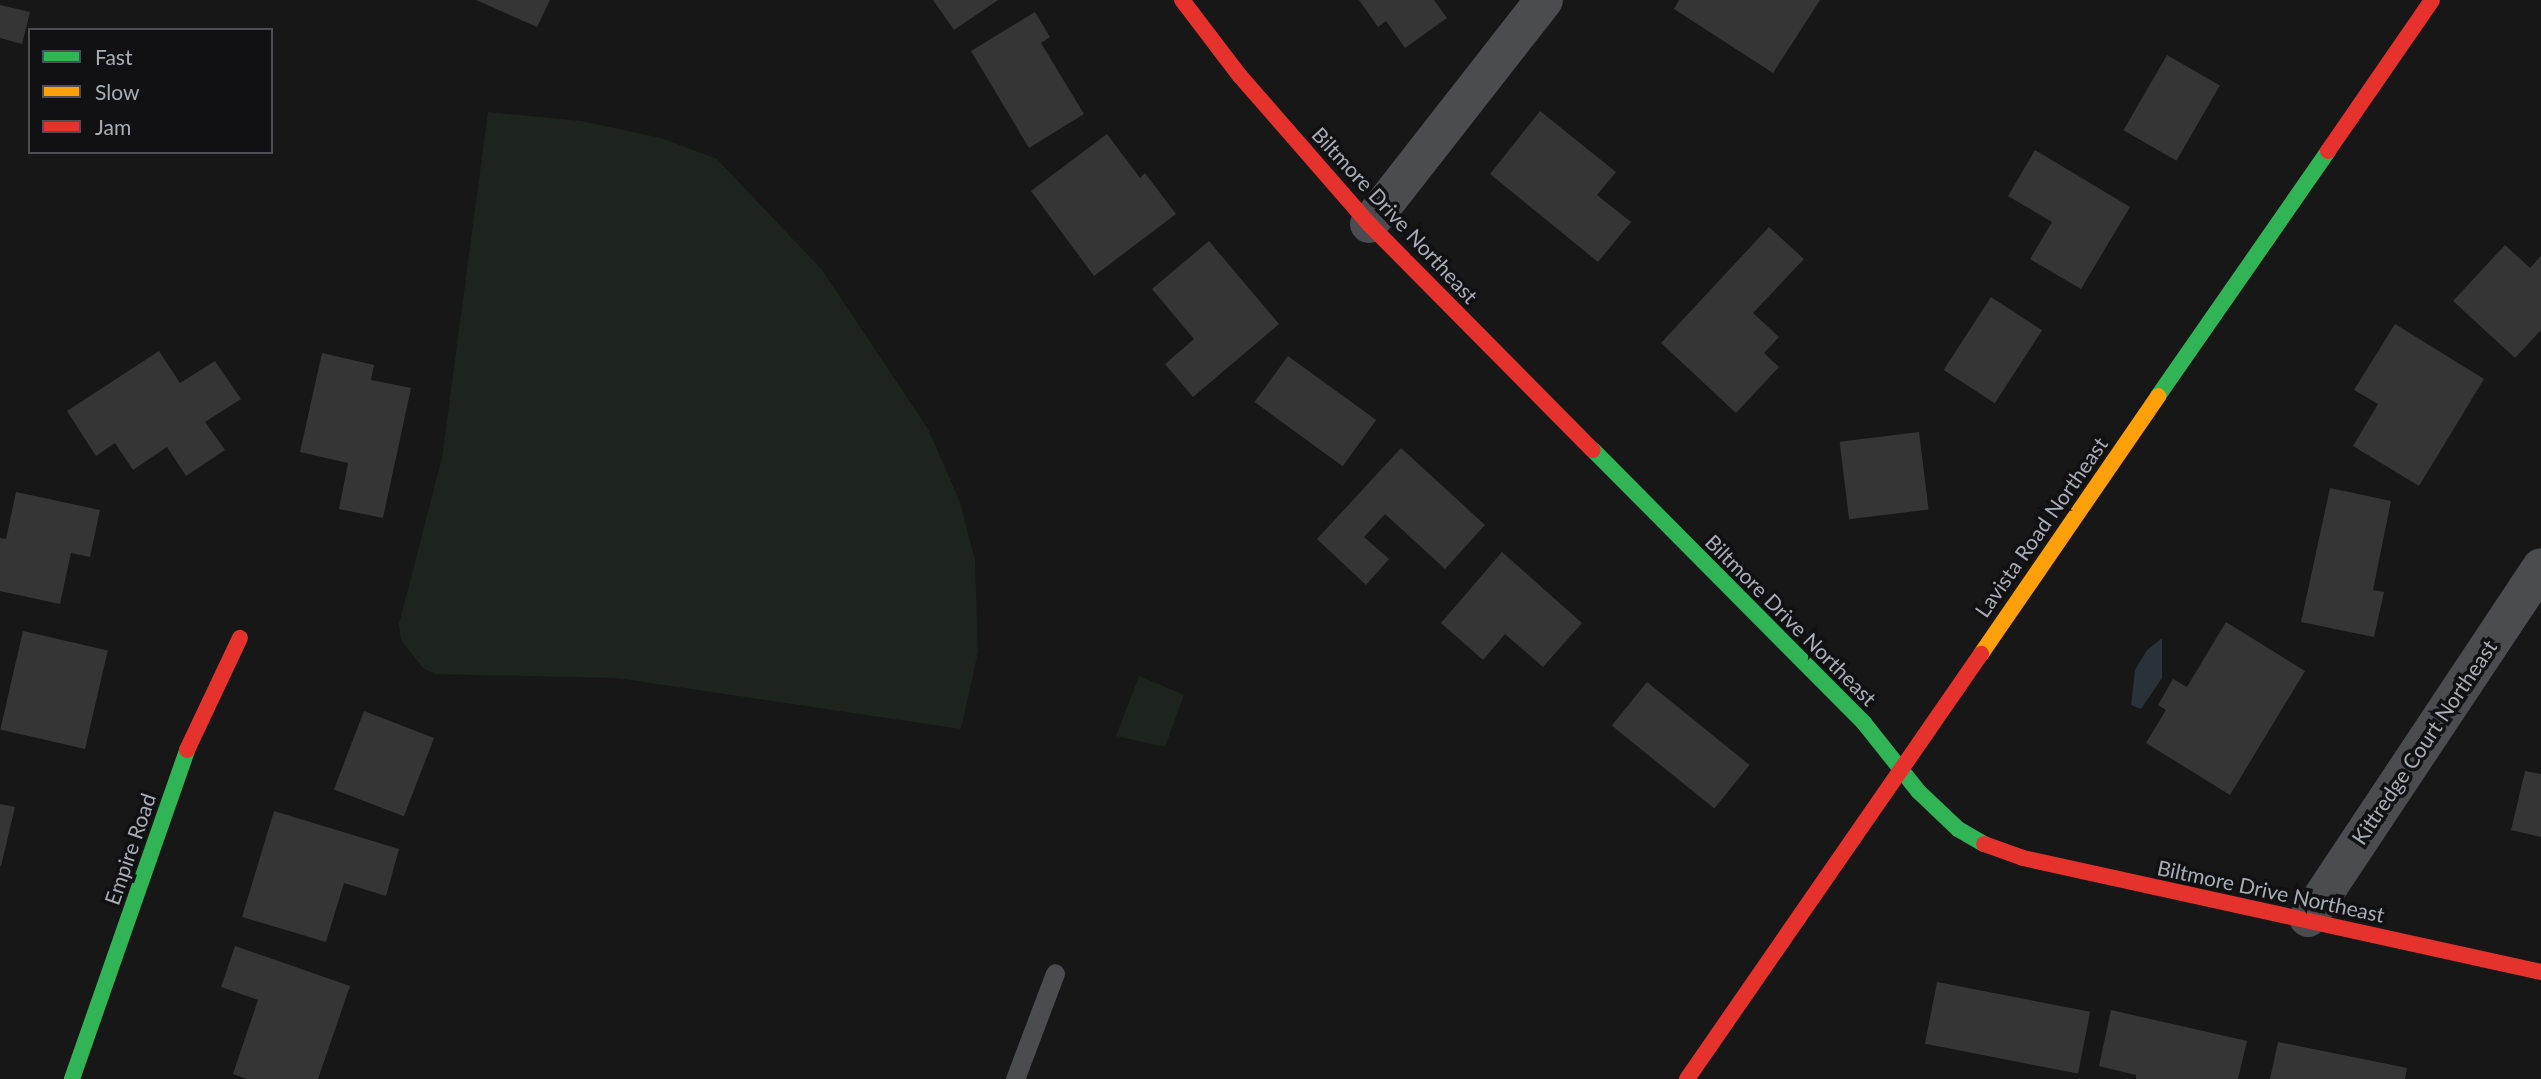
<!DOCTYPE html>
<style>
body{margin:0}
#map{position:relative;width:2541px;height:1079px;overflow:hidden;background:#171717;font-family:Lato,sans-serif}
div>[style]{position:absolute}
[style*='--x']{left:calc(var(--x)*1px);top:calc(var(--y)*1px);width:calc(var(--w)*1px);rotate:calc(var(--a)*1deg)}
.green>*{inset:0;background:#1d241e}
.water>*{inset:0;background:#2a3239}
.building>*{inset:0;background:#353536;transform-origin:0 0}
.lane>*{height:19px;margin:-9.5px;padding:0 9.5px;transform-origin:9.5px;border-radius:9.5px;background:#4b4c50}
.street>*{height:38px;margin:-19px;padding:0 19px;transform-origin:19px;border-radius:19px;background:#4b4c50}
.fast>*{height:16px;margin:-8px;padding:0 8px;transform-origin:8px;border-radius:8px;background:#30b455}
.slow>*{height:16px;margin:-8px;padding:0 8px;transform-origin:8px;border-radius:8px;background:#ff9f0a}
.jam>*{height:16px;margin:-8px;padding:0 8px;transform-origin:8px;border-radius:8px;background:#e5322d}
span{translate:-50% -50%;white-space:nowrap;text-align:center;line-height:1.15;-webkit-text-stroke:7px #111113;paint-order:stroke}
.street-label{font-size:21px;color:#a8adb8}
.legend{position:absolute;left:28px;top:28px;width:245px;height:126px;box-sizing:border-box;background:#111113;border:2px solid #4d4f55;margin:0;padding:9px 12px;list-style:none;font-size:21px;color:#a8adb8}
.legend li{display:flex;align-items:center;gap:14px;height:35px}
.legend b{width:35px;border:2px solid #4d4f55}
</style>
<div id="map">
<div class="green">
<i style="clip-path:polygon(488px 112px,581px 121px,661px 138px,717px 159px,822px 270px,928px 429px,960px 502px,975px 561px,978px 652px,961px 729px,617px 678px,435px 674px,423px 668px,401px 640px,399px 624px,442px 458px)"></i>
<i style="clip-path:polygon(1139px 676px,1184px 695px,1165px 747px,1116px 736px)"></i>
</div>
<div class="water">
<i style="clip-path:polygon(2162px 638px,2162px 678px,2141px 709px,2131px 705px,2135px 670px,2147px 650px)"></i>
</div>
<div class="building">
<i style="clip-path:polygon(476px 0,550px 0,537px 27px)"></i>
<i style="clip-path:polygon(933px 0,998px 0,954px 30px)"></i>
<i style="clip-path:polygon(1359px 0,1434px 0,1447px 18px,1405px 48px,1386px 21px,1378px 27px)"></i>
<i style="clip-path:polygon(1679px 0,1820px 0,1773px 73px,1674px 9px)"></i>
<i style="clip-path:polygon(0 5px,30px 12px,22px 44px,0 38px)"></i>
<i style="clip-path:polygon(1035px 12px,1050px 37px,1041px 43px,1084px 114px,1029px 148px,971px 51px)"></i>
<i style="left:2167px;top:55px;width:61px;height:87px;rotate:30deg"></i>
<i style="clip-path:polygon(1540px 111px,1616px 172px,1597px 195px,1631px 222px,1598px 262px,1490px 174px)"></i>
<i style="clip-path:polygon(1107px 134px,1140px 178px,1145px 173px,1176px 214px,1094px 276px,1031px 191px)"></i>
<i style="clip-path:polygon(2035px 150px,2130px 207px,2081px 289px,2030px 259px,2052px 222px,2008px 196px)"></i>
<i style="clip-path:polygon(1769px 227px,1804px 259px,1753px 313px,1779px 337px,1764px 353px,1779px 367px,1736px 413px,1661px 343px)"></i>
<i style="clip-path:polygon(1209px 241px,1279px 324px,1193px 397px,1165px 364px,1194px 339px,1152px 289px)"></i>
<i style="clip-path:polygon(2505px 245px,2530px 268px,2541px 256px,2541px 330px,2515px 358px,2453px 301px)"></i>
<i style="left:1991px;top:297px;width:61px;height:87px;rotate:33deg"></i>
<i style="clip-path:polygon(2395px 324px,2484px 379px,2419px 486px,2353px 446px,2378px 404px,2354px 390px)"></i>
<i style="clip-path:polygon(159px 351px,180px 383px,215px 361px,241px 399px,205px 422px,225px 450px,186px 476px,167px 447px,133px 470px,115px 443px,96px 456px,67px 411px)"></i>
<i style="clip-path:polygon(322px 353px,374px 365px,371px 380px,411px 388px,383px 518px,339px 509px,348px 463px,300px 452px)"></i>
<i style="left:1288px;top:356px;width:109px;height:57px;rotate:36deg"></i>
<i style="left:1919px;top:432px;width:78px;height:80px;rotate:83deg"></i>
<i style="clip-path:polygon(1401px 448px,1485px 525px,1445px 569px,1385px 514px,1364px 537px,1389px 559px,1366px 585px,1317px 539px)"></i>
<i style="clip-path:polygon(2330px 488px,2391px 501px,2373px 590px,2384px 592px,2374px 637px,2301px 622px)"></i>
<i style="clip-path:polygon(16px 492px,100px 510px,90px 557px,71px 553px,60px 604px,0 591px,0 538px,6px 539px)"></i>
<i style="clip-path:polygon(1502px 552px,1582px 623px,1543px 667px,1505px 634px,1483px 660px,1441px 623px)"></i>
<i style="clip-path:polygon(2226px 622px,2305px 671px,2230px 795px,2146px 743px,2166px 710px,2158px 705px,2173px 679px,2187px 687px)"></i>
<i style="left:23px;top:631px;width:87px;height:101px;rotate:13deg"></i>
<i style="left:1647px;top:682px;width:132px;height:56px;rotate:39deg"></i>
<i style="left:364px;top:711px;width:75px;height:84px;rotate:21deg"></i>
<i style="clip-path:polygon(2525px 771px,2541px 774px,2541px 837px,2511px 830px)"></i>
<i style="clip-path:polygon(0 804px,15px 807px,1px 866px,0 866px)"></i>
<i style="clip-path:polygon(274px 811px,399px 849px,386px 896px,344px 883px,326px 942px,242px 917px)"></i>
<i style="clip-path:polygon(235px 946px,350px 986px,318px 1079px,247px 1079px,233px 1074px,258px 1000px,221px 987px)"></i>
<i style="left:1937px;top:982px;width:156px;height:63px;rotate:11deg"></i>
<i style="clip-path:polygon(2111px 1010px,2247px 1041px,2238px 1079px,2136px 1079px,2136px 1075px,2099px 1066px)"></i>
<i style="clip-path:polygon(2278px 1042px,2407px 1068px,2405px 1079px,2270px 1079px)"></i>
</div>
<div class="lane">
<i style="--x:1015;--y:1079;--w:113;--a:-69.3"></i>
</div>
<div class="street">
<i style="--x:1369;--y:224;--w:284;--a:-52"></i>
<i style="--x:2308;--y:918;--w:421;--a:-56.4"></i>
</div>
<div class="fast">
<i style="--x:2158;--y:396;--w:298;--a:-55.2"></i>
<i style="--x:1593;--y:450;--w:385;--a:45.2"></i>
<i style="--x:1864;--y:723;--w:87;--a:51.5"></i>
<i style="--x:1918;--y:791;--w:55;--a:43.5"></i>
<i style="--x:1958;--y:829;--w:30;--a:30"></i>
<i style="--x:72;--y:1079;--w:349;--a:-70.7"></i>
</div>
<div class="slow">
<i style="--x:1981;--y:654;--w:313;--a:-55.5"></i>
</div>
<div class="jam">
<i style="--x:1182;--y:0;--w:96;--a:52.7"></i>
<i style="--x:1240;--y:76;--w:196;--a:48.9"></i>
<i style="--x:1369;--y:224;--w:318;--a:45.3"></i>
<i style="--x:2328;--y:151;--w:183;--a:-55.4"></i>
<i style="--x:187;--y:750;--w:124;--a:-64.7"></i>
<i style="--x:1984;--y:844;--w:41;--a:19.7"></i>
<i style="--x:2023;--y:858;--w:530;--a:12.41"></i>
<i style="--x:1687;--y:1079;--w:517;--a:-55.33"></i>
</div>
<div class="street-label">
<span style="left:1395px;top:215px;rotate:47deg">Biltmore Drive Northeast</span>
<span style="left:2041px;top:527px;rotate:-55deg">Lavista Road Northeast</span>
<span style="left:1791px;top:620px;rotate:45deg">Biltmore Drive Northeast</span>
<span style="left:2424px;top:742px;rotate:-56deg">Kittredge Court Northeast</span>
<span style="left:130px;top:849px;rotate:-71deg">Empire Road</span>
<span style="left:2271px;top:891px;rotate:12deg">Biltmore Drive Northeast</span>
</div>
<ul class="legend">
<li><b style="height:9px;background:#30b455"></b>Fast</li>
<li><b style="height:9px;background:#ff9f0a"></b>Slow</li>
<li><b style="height:9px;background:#e5322d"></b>Jam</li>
</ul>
</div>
